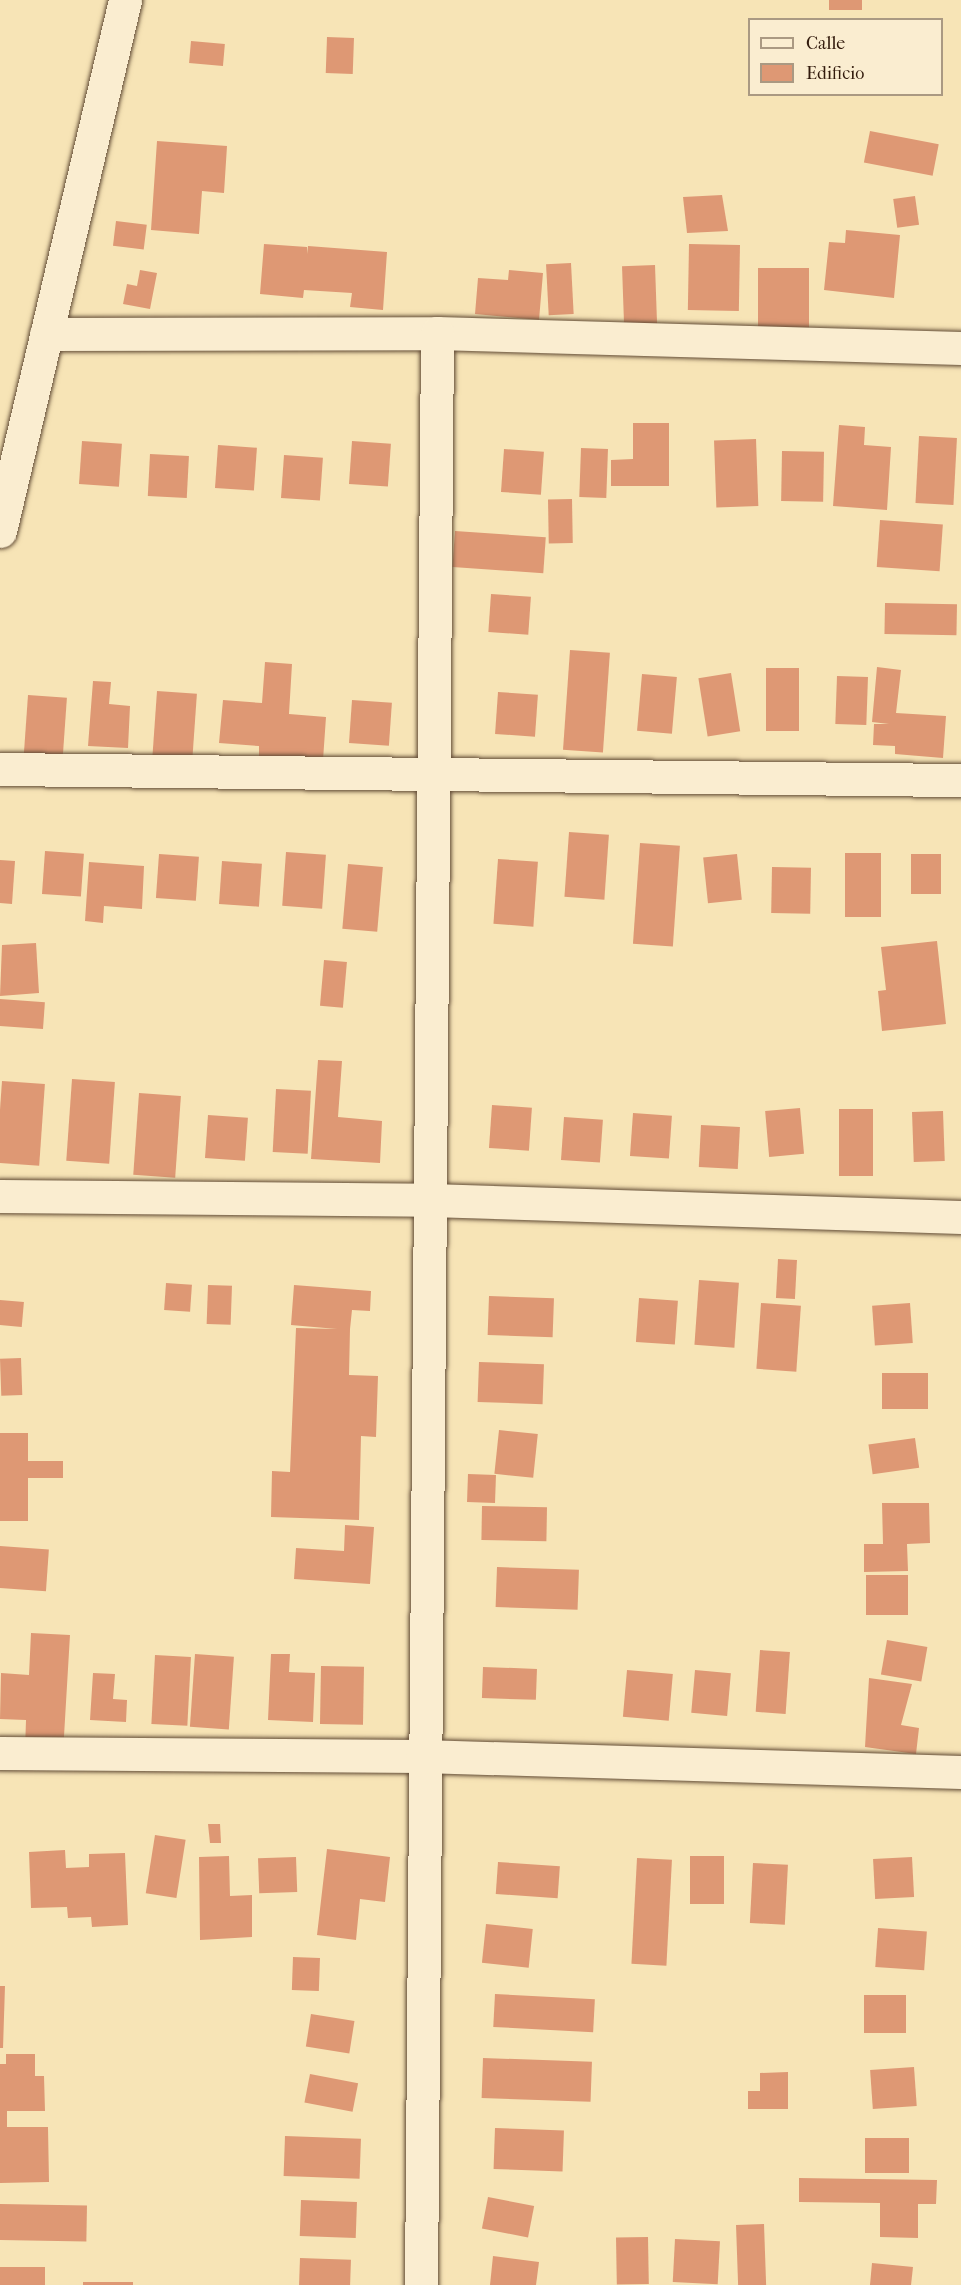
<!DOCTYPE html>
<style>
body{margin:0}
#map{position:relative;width:961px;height:2285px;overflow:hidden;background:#f7e4b6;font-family:"IM FELL French Canon",serif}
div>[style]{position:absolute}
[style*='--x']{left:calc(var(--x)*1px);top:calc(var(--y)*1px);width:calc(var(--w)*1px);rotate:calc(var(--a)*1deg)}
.building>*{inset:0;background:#de9874;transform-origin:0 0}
.roads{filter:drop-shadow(0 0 2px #624c36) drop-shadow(0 0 2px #624c36)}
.street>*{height:33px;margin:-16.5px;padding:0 16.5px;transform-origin:16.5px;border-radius:16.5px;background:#faedd0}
span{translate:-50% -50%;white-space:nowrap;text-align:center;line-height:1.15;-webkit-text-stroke:6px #faedd0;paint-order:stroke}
.legend{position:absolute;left:748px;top:18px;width:195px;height:78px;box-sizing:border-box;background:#faedd0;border:2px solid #aa9982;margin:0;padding:8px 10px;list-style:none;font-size:18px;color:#311a0c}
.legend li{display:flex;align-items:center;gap:12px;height:30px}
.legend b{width:30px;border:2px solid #aa9982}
</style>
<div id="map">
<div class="building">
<i style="left:829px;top:0;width:33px;height:10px"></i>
<i style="left:327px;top:37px;width:27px;height:36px;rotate:2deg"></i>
<i style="left:191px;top:41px;width:34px;height:22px;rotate:5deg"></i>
<i style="left:870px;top:131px;width:70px;height:32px;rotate:11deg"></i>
<i style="clip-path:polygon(157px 141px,227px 146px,224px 193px,202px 191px,199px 234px,151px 230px)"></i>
<i style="clip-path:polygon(722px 195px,728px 231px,687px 233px,683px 197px)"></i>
<i style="left:915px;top:196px;width:29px;height:22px;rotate:82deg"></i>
<i style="left:116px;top:221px;width:31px;height:25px;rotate:7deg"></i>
<i style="clip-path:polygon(846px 230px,900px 235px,894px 298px,824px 290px,829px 242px,845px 243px)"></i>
<i style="clip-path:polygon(264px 244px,307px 247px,307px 254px,308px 246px,387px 252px,383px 310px,350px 307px,352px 293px,304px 290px,303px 298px,260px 294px)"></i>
<i style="left:689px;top:244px;width:51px;height:66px;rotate:1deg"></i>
<i style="left:571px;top:263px;width:51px;height:25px;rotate:87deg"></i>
<i style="left:655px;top:265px;width:66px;height:33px;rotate:88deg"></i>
<i style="left:758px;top:268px;width:51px;height:62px"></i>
<i style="clip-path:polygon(140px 270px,157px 273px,150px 309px,123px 304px,127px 284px,137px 286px)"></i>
<i style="clip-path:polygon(509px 270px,543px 273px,539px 320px,475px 314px,478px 278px,508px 280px)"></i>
<i style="clip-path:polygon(633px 423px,669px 423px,669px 486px,611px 486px,611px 460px,633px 459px)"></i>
<i style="clip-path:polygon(839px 425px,865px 427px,864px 445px,891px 447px,887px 510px,833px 506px)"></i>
<i style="left:919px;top:436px;width:38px;height:67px;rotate:3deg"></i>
<i style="left:756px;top:439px;width:67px;height:42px;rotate:88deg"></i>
<i style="left:82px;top:441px;width:40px;height:43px;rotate:4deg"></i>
<i style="left:352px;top:441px;width:39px;height:43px;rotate:4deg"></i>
<i style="left:218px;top:445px;width:39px;height:43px;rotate:4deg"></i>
<i style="left:581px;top:448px;width:27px;height:49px;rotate:2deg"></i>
<i style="left:504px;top:449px;width:40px;height:43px;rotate:4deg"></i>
<i style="left:782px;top:451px;width:42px;height:50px;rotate:1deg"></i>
<i style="left:150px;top:454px;width:39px;height:42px;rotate:3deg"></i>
<i style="left:284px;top:455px;width:39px;height:43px;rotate:4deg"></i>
<i style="left:572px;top:499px;width:44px;height:24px;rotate:89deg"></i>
<i style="left:880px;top:520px;width:63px;height:47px;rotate:4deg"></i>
<i style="left:455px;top:531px;width:91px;height:36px;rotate:4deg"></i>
<i style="left:491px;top:594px;width:40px;height:38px;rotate:4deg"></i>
<i style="left:885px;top:603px;width:72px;height:31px;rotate:1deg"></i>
<i style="left:570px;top:650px;width:40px;height:100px;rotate:4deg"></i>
<i style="clip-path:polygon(265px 662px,292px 664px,289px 714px,326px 717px,323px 760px,259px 756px,259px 746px,219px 743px,223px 700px,262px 703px)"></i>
<i style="clip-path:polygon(877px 667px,901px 670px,896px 713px,946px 716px,943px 758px,895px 754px,895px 746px,873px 745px,874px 724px,889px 724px,872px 722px)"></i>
<i style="left:766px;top:668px;width:33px;height:63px"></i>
<i style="left:731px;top:673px;width:59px;height:33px;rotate:81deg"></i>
<i style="left:642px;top:674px;width:35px;height:57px;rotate:5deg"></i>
<i style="left:837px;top:676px;width:31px;height:48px;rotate:2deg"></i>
<i style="clip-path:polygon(93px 681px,111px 682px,109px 704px,130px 706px,128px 748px,88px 746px)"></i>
<i style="left:157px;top:691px;width:40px;height:77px;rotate:4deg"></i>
<i style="left:498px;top:692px;width:40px;height:42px;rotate:4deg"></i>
<i style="left:28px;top:695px;width:39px;height:61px;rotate:4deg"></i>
<i style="left:352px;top:700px;width:40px;height:43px;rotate:4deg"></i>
<i style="left:569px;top:832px;width:40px;height:65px;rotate:4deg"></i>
<i style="left:640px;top:843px;width:40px;height:101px;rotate:4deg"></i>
<i style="left:45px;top:851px;width:39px;height:43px;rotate:4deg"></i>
<i style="left:286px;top:852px;width:40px;height:54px;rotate:4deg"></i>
<i style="left:845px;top:853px;width:36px;height:64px"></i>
<i style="left:159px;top:854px;width:40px;height:44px;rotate:4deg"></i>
<i style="left:737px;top:854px;width:46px;height:34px;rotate:84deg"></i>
<i style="left:911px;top:854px;width:30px;height:40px"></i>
<i style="left:498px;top:859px;width:40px;height:65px;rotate:4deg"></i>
<i style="clip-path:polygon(0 860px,15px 861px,12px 904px,0 903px)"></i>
<i style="left:222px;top:861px;width:40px;height:43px;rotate:4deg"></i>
<i style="clip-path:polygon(89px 862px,144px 866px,142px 909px,104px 906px,103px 923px,85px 921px)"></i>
<i style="left:348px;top:864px;width:35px;height:65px;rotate:5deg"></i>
<i style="left:772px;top:867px;width:39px;height:46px;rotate:1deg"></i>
<i style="clip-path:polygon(937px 941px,946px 1024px,882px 1031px,878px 991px,886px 990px,881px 947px)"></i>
<i style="clip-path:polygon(36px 943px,39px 993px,0 996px,2px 945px)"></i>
<i style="left:324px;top:960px;width:23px;height:46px;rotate:5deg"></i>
<i style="left:0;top:999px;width:45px;height:27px;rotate:4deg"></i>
<i style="clip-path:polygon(318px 1060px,342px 1061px,338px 1117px,382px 1121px,380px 1163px,311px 1159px)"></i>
<i style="left:72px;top:1079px;width:43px;height:82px;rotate:4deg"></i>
<i style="left:2px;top:1081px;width:43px;height:82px;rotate:4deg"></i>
<i style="left:276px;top:1089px;width:35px;height:63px;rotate:3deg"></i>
<i style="left:139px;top:1093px;width:42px;height:82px;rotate:4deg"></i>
<i style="left:492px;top:1105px;width:40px;height:43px;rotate:4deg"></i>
<i style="left:800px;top:1108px;width:46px;height:35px;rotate:85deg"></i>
<i style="left:839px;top:1109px;width:34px;height:67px"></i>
<i style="left:943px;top:1111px;width:50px;height:31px;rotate:88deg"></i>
<i style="left:633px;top:1113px;width:39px;height:43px;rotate:4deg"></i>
<i style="left:208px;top:1115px;width:40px;height:43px;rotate:4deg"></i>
<i style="left:564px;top:1117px;width:39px;height:43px;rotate:4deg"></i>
<i style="left:701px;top:1125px;width:39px;height:42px;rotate:3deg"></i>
<i style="left:778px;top:1259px;width:19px;height:39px;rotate:3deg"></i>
<i style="left:699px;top:1280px;width:40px;height:65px;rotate:4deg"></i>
<i style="left:166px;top:1283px;width:26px;height:27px;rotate:4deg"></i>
<i style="left:208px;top:1285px;width:24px;height:39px;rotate:2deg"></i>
<i style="clip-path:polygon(294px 1285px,371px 1291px,370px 1311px,352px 1310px,350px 1329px,349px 1375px,378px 1376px,376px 1437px,361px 1436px,359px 1520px,271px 1517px,272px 1471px,290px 1472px,296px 1328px,337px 1329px,291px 1325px)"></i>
<i style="left:489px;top:1296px;width:65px;height:39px;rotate:2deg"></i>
<i style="left:639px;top:1298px;width:39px;height:44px;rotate:4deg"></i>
<i style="left:0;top:1300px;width:24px;height:25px;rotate:5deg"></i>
<i style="left:761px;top:1303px;width:40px;height:66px;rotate:4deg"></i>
<i style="left:910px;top:1303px;width:40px;height:38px;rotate:86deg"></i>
<i style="left:21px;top:1358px;width:37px;height:21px;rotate:88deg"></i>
<i style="left:479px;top:1362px;width:65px;height:40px;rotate:2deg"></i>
<i style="left:882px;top:1373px;width:46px;height:36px"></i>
<i style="left:499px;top:1430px;width:39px;height:44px;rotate:6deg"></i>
<i style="clip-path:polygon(0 1433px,28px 1433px,28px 1461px,63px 1461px,63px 1478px,28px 1478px,28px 1521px,0 1521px)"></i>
<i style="left:915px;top:1438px;width:30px;height:47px;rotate:82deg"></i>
<i style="left:468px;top:1474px;width:28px;height:28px;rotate:2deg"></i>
<i style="clip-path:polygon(882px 1503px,929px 1503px,930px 1543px,907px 1544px,908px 1571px,864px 1572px,864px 1544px,883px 1544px)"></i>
<i style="left:482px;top:1506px;width:65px;height:34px;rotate:1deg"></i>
<i style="clip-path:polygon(345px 1525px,374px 1527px,370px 1584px,294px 1579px,296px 1548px,344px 1551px)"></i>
<i style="left:0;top:1546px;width:49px;height:42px;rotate:4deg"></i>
<i style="left:497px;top:1567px;width:82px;height:40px;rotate:2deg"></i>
<i style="left:866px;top:1575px;width:42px;height:40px"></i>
<i style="clip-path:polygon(31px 1633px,70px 1635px,63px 1753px,25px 1750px,26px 1720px,0 1719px,1px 1673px,29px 1675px)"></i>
<i style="left:887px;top:1640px;width:41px;height:35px;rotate:10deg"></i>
<i style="left:760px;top:1650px;width:30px;height:62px;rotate:4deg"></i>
<i style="left:195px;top:1654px;width:39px;height:73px;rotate:4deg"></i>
<i style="clip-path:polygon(271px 1654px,290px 1654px,289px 1672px,315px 1673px,313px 1722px,268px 1720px)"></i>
<i style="left:155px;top:1655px;width:36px;height:69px;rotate:3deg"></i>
<i style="left:321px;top:1666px;width:43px;height:58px;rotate:1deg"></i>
<i style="left:483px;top:1667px;width:54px;height:31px;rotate:2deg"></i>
<i style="left:627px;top:1670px;width:46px;height:47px;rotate:5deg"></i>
<i style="left:695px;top:1670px;width:36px;height:43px;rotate:5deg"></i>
<i style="clip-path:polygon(93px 1673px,115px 1674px,113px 1699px,127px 1700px,126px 1722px,90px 1720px)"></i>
<i style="clip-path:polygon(869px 1678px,912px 1684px,901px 1725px,919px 1728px,916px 1754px,865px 1747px)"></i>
<i style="clip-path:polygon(208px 1824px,220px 1824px,221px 1843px,210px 1843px)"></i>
<i style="left:155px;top:1835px;width:31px;height:59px;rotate:9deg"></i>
<i style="clip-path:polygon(327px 1849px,390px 1857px,385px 1902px,360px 1899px,356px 1940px,317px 1935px)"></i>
<i style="clip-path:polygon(65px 1850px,66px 1868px,89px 1867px,89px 1854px,125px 1853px,128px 1925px,92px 1927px,91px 1917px,68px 1918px,67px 1907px,31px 1908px,29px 1852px)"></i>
<i style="clip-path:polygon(229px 1856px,230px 1896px,252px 1895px,252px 1937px,200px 1940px,199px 1857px)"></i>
<i style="left:690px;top:1856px;width:34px;height:48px"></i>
<i style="left:296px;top:1857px;width:35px;height:38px;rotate:88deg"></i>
<i style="left:912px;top:1857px;width:40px;height:39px;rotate:87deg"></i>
<i style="left:637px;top:1858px;width:35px;height:106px;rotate:3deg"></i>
<i style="left:498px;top:1862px;width:62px;height:32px;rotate:4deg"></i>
<i style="left:753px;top:1863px;width:35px;height:60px;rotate:3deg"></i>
<i style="left:486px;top:1924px;width:47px;height:39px;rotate:6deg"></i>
<i style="left:878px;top:1928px;width:49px;height:39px;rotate:4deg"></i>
<i style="left:293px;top:1957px;width:27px;height:33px;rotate:2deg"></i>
<i style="clip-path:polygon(0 1986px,5px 1986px,3px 2048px,0 2048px)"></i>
<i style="left:495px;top:1994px;width:100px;height:33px;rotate:3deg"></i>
<i style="left:864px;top:1995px;width:42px;height:38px"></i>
<i style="left:311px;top:2014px;width:44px;height:33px;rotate:9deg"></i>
<i style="clip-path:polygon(6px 2054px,35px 2054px,35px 2076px,44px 2076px,45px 2111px,7px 2111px,7px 2127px,48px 2127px,49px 2182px,0 2183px,0 2064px,6px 2064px)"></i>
<i style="left:483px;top:2058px;width:109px;height:40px;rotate:2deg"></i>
<i style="left:914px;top:2067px;width:39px;height:44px;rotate:86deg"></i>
<i style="clip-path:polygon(788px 2072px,788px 2109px,748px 2109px,748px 2091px,760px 2091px,760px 2073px)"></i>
<i style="left:310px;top:2074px;width:49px;height:29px;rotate:11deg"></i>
<i style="left:495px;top:2128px;width:69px;height:41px;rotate:2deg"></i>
<i style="left:285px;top:2136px;width:76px;height:40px;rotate:2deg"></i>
<i style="left:865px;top:2138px;width:44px;height:35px"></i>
<i style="clip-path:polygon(799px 2178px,937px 2180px,936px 2204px,918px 2204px,918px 2238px,880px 2237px,880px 2203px,799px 2202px)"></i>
<i style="left:488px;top:2197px;width:47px;height:32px;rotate:11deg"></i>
<i style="left:301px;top:2200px;width:56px;height:36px;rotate:2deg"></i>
<i style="left:0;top:2204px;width:87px;height:36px;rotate:1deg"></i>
<i style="left:764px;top:2224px;width:61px;height:28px;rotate:88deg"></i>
<i style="left:648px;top:2237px;width:47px;height:32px;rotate:89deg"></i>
<i style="left:675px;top:2239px;width:45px;height:43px;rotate:3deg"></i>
<i style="clip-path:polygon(493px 2256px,539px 2262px,536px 2285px,490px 2285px)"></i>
<i style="left:300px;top:2258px;width:51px;height:27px;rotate:2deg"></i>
<i style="clip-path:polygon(872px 2263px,913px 2267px,911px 2285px,870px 2285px)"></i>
<i style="left:0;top:2267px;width:45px;height:18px"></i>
<i style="left:83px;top:2282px;width:50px;height:3px"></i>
</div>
<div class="roads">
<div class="street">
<i style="--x:46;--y:334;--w:391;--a:-0.1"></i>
<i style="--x:437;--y:333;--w:524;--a:1.64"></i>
<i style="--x:0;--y:531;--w:546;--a:-76.75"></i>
<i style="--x:0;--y:769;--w:961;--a:0.66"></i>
<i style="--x:0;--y:1196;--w:430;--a:0.5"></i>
<i style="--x:430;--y:1200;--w:531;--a:1.83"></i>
<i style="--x:0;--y:1753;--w:422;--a:0.4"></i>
<i style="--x:422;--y:1756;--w:539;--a:1.7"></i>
<i style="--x:421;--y:2285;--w:1952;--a:-89.53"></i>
</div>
</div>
<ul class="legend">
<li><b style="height:8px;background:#faedd0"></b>Calle</li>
<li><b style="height:16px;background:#de9874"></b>Edificio</li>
</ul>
</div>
